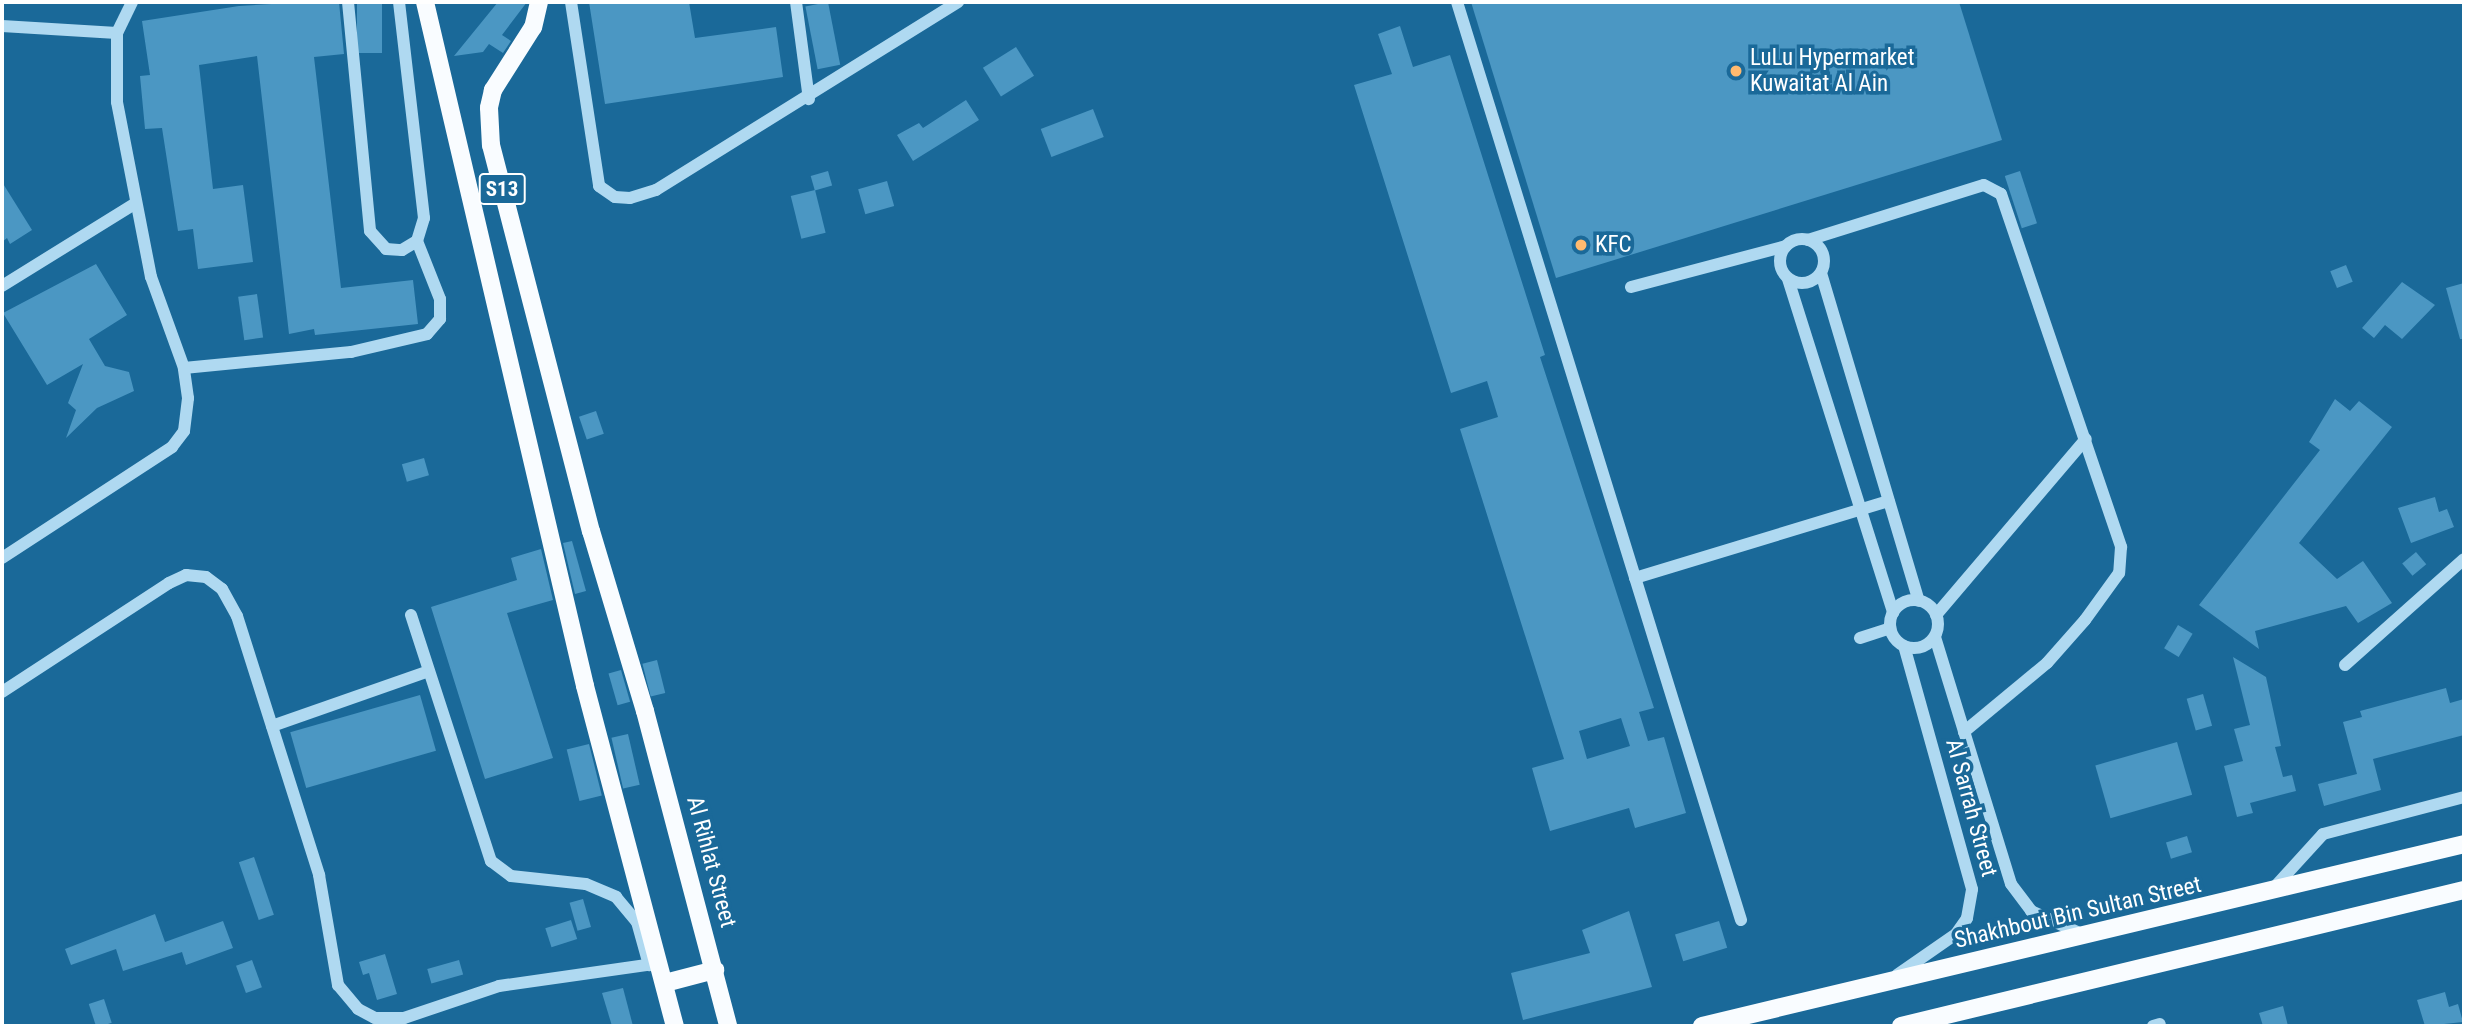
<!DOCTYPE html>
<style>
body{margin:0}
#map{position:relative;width:2466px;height:1028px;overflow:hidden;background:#1a6999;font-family:"Roboto Condensed",sans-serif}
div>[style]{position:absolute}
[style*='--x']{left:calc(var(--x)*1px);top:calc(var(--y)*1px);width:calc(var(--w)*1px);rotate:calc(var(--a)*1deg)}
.building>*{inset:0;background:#4b97c3;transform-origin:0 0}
.minor>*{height:12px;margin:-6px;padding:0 6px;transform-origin:6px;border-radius:6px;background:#afd9f1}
.minor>.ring{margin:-6px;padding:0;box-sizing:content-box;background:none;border:12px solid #afd9f1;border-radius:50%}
.major>*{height:18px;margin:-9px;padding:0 9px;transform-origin:9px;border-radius:9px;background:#f9fcff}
.dots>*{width:19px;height:19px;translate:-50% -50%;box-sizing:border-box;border:4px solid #1a6999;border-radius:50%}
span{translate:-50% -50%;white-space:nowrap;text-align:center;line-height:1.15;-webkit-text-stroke:7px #1a6999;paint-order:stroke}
.shield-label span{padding:2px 5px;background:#1a6999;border:2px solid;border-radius:5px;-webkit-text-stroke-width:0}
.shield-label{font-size:21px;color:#fff;font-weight:700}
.poi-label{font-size:23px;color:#fff}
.left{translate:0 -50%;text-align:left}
.street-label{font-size:23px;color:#fff}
.frame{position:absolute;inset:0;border:4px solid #fff;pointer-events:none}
</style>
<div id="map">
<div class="building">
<i style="clip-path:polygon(306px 2px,339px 2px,344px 54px,314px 57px,341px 288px,413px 280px,418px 324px,315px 335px,314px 329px,289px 334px,257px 56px,199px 65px,213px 189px,243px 185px,253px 262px,198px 269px,193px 229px,178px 231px,162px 128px,145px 129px,140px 76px,150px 75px,142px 21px,239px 6px)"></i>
<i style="left:357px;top:2px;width:25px;height:51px"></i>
<i style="clip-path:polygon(498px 2px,527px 2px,502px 35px,511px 41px,503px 53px,489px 44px,483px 52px,454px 56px)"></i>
<i style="clip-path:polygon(589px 2px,689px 2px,695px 38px,776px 27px,783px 77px,605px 104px)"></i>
<i style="left:828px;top:2px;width:64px;height:23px;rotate:79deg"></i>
<i style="clip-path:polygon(1471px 2px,1959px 2px,2002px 140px,1556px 278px)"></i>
<i style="clip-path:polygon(evenodd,1400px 26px,1413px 67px,1450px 55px,1545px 355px,1540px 357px,1654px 708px,1639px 712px,1648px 741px,1664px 737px,1686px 813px,1635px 828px,1629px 808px,1550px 831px,1532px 768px,1564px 759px,1460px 429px,1498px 417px,1487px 381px,1451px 393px,1354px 85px,1392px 74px,1378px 34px,1400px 26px,1621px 718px,1630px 746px,1587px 759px,1579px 731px,1621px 718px)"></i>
<i style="left:1016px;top:47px;width:34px;height:39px;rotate:58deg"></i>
<i style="clip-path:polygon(966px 100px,979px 120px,913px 161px,897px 135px,919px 123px,923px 128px)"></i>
<i style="left:1093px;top:109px;width:30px;height:56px;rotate:69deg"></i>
<i style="left:828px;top:171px;width:15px;height:18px;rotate:74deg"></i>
<i style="left:2020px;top:171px;width:55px;height:16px;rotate:72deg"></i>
<i style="left:887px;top:181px;width:26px;height:30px;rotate:74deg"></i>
<i style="clip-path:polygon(2px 182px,32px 230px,10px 244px,7px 238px,2px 242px)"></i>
<i style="left:815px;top:190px;width:44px;height:25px;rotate:76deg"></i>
<i style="clip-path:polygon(96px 264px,127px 315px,89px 339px,105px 366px,129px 372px,134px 391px,97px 408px,66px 438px,76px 410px,68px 403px,83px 364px,47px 385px,3px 313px)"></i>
<i style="left:2346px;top:265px;width:18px;height:17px;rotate:68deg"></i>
<i style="clip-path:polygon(2402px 282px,2435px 305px,2402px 339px,2385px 325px,2374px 338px,2362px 328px)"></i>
<i style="clip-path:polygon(2464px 283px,2464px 339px,2460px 339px,2446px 288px)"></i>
<i style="left:257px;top:294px;width:44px;height:19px;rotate:82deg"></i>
<i style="clip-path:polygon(2335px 399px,2350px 411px,2359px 401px,2392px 427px,2299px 543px,2337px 579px,2363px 561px,2392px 603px,2358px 623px,2346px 606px,2255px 631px,2259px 649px,2199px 605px,2320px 450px,2309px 442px)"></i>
<i style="left:596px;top:411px;width:24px;height:18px;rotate:71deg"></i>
<i style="left:424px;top:458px;width:18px;height:23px;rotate:74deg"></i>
<i style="clip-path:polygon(2435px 497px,2439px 512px,2447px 509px,2454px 527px,2411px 543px,2398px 508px)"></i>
<i style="clip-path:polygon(572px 541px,586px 591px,575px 594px,563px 543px)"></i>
<i style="clip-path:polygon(541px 549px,553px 600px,507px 613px,553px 758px,485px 779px,431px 607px,517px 580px,511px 558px)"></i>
<i style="left:2416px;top:552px;width:16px;height:18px;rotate:50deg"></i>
<i style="left:2178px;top:625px;width:17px;height:27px;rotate:31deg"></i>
<i style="clip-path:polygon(2233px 657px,2266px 677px,2281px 746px,2275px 747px,2283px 777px,2292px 775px,2296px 791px,2250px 803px,2253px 813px,2237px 817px,2224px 766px,2243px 761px,2234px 729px,2250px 725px)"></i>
<i style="left:657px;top:660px;width:34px;height:15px;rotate:76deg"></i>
<i style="left:621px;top:670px;width:33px;height:13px;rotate:74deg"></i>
<i style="clip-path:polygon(2446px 688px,2450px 703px,2464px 699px,2464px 735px,2373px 759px,2381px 790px,2324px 806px,2318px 784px,2357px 774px,2343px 722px,2362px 717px,2360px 711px)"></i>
<i style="left:2203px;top:694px;width:33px;height:17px;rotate:74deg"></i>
<i style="left:420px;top:695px;width:58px;height:135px;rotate:74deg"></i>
<i style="left:628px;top:734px;width:52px;height:17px;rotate:77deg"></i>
<i style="left:2177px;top:742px;width:55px;height:85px;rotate:74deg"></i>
<i style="left:589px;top:744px;width:53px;height:23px;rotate:76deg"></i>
<i style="left:2187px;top:836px;width:17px;height:22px;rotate:73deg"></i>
<i style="left:254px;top:857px;width:61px;height:16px;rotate:71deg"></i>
<i style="left:583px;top:899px;width:29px;height:14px;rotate:74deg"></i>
<i style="clip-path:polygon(1629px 911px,1652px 987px,1523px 1020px,1511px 973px,1590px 953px,1582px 930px)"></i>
<i style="clip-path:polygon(155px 914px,165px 942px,223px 921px,233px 948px,186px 965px,182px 952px,123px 971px,116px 949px,71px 965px,65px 949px)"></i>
<i style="left:571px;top:920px;width:20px;height:27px;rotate:72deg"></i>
<i style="left:1719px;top:921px;width:28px;height:46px;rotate:73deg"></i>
<i style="clip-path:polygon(385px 954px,397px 994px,377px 1000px,369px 973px,363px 975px,359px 962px)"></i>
<i style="left:252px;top:960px;width:29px;height:17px;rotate:70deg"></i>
<i style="left:459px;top:960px;width:15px;height:33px;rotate:74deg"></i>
<i style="clip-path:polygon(623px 988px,633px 1026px,612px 1026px,602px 993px)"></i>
<i style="clip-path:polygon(2445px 992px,2449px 1007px,2458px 1004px,2463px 1022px,2425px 1026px,2417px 1000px)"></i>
<i style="left:104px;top:999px;width:25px;height:16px;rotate:72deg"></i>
<i style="clip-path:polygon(2283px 1006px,2288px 1026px,2263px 1026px,2259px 1013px)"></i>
</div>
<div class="minor">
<i style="--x:348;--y:2;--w:230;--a:84.5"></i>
<i style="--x:370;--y:231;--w:24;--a:48"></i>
<i style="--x:386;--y:249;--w:16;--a:4"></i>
<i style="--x:402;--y:250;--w:17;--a:-31"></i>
<i style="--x:417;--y:241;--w:24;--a:-73"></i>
<i style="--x:424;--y:218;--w:217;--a:-96.6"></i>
<i style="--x:571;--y:2;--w:186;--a:81.3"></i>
<i style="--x:599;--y:186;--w:19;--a:35"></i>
<i style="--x:615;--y:197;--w:15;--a:4"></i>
<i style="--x:630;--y:198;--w:27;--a:-17"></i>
<i style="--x:656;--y:190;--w:356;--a:-31.9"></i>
<i style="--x:796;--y:2;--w:98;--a:82.4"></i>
<i style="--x:1457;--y:2;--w:961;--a:72.81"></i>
<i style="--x:2;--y:26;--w:115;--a:3.5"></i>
<i class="ring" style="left:1780px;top:239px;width:32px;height:32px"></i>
<i style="--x:1808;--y:240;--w:184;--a:-17.4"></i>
<i style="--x:1984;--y:185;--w:19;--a:28"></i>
<i style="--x:2001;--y:194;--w:373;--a:71.2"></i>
<i style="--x:2121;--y:547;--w:26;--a:94"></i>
<i style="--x:2119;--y:573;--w:58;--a:125.9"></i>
<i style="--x:2085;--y:620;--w:57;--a:131.5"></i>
<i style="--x:2047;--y:663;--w:108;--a:140.3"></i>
<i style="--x:1821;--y:273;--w:342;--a:73.4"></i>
<i style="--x:1788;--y:279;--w:350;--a:72.5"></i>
<i style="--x:2;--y:286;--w:155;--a:-31.8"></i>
<i style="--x:1631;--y:287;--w:160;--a:-14.8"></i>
<i style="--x:184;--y:368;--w:168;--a:-5.5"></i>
<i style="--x:351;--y:352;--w:78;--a:-13.3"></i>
<i style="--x:427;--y:334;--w:20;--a:-49"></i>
<i style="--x:440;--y:319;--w:20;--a:-90"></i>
<i style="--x:440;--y:299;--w:62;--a:-111.6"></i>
<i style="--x:2;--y:558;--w:203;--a:-33.1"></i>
<i style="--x:172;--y:447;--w:20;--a:-53"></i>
<i style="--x:184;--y:431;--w:33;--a:-83"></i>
<i style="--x:188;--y:398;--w:30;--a:-98"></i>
<i style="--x:184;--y:368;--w:97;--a:-109.9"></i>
<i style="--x:151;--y:277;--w:178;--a:-101"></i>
<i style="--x:117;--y:102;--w:69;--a:-90"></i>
<i style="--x:117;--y:33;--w:34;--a:-64"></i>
<i style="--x:1635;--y:578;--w:265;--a:-16.9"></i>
<i class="ring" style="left:1890px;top:600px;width:36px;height:36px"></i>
<i style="--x:411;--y:615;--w:259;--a:72"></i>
<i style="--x:491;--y:861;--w:25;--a:37"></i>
<i style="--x:511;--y:876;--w:75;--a:6.1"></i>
<i style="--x:586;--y:884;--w:33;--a:23"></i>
<i style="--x:616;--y:897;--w:33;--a:50"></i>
<i style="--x:637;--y:922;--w:45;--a:74.4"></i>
<i style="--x:1936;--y:615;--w:231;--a:-49.6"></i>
<i style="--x:1935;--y:637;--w:258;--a:72.9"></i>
<i style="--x:2011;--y:884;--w:34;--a:53"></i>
<i style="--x:2031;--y:911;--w:58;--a:24.4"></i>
<i style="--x:1860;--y:638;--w:32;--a:-18"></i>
<i style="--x:2345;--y:665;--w:159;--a:-41.7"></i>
<i style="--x:2;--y:692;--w:199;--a:-33.1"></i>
<i style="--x:169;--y:583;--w:19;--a:-25"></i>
<i style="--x:186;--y:575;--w:20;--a:6"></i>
<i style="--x:206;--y:577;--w:20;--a:37"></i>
<i style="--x:222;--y:589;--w:31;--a:61"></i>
<i style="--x:237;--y:616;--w:272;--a:72.4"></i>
<i style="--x:319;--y:875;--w:112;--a:80.2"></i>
<i style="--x:338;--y:985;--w:31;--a:50"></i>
<i style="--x:358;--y:1009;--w:19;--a:28"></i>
<i style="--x:375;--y:1018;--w:29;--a:0"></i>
<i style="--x:404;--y:1018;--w:100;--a:-18.6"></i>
<i style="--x:499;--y:986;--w:163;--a:-8.1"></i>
<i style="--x:272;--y:726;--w:166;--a:-19.3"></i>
<i style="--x:2271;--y:891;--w:77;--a:-47.6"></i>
<i style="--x:2323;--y:834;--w:146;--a:-14.7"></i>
<i style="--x:1897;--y:975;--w:72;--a:-34.8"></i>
<i style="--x:1956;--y:934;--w:19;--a:-55"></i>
<i style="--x:1967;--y:918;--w:29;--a:-80"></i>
<i style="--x:1972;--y:889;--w:252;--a:-105.6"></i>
<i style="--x:2153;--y:1026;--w:7;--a:-16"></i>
</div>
<div class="major">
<i style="--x:425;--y:2;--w:702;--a:76.83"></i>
<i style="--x:585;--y:686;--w:352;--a:75.2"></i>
<i style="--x:539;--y:2;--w:26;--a:103"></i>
<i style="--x:533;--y:27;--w:75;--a:122.4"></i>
<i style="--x:493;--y:90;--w:18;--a:103"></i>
<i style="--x:489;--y:108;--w:37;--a:87"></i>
<i style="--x:491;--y:145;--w:399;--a:75.5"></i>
<i style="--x:591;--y:531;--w:188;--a:73.3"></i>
<i style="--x:645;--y:711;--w:326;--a:75.2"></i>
<i style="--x:665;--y:983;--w:52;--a:-14.6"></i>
<i style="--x:1702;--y:1026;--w:783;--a:-13.43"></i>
<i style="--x:1901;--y:1026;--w:579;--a:-13.58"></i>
</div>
<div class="dots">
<i style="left:1736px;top:71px;background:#ffba6f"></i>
<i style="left:1581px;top:245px;background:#ffba6f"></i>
</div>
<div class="shield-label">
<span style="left:502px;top:189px">S13</span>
</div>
<div class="poi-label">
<span class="left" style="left:1750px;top:71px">LuLu Hypermarket<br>Kuwaitat Al Ain</span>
<span class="left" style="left:1595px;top:245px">KFC</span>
</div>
<div class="street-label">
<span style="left:1971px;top:808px;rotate:75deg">Al Sarrah Street</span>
<span style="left:711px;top:862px;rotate:75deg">Al Rihlat Street</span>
<span style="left:2078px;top:913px;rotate:-13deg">Shakhbout Bin Sultan Street</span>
</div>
<div class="frame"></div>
</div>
